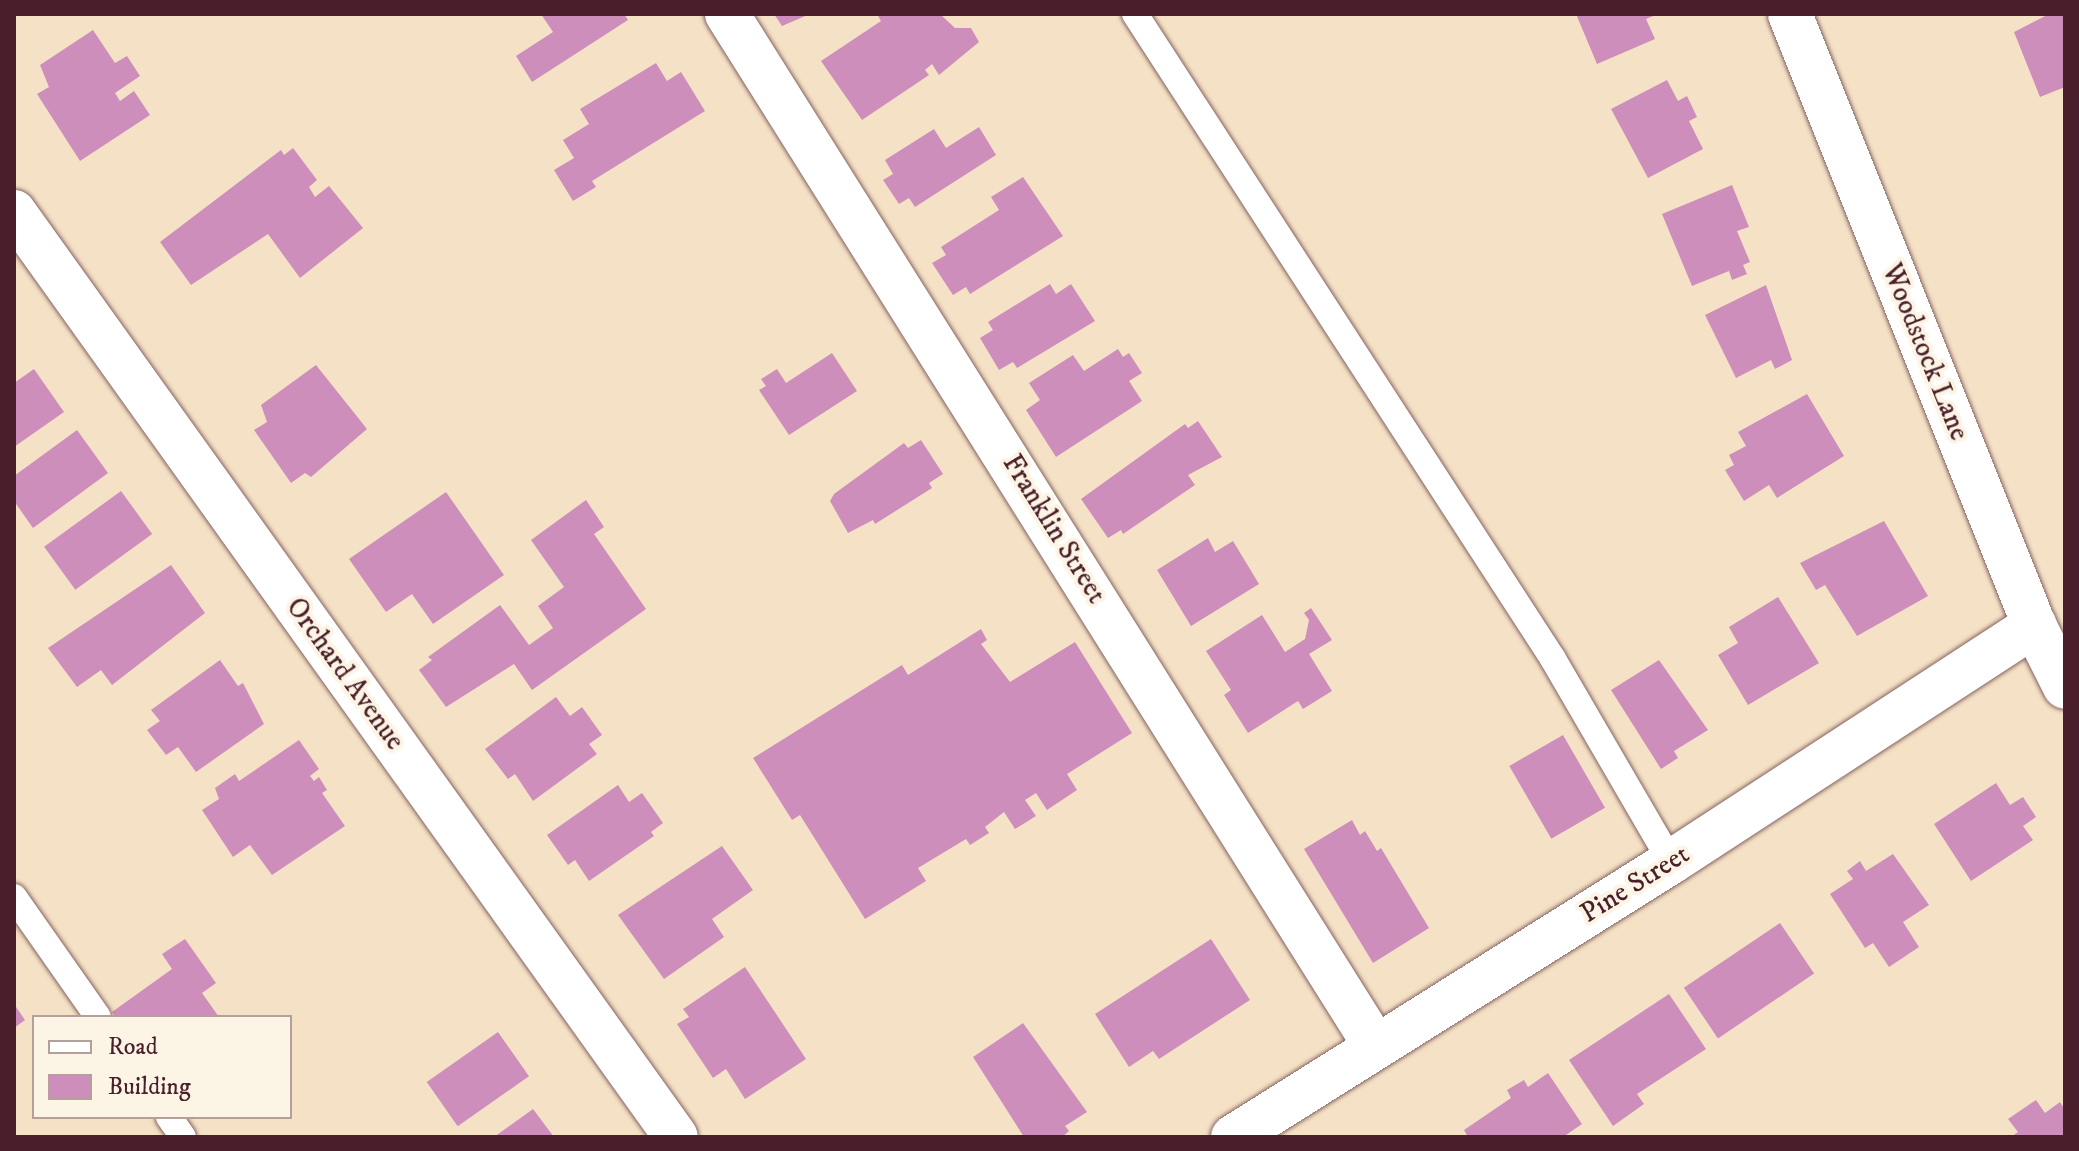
<!DOCTYPE html>
<style>
body{margin:0}
#map{position:relative;width:2079px;height:1151px;overflow:hidden;background:#f5e2c6;font-family:"IM FELL DW Pica",serif}
div>[style]{position:absolute}
[style*='--x']{left:calc(var(--x)*1px);top:calc(var(--y)*1px);width:calc(var(--w)*1px);rotate:calc(var(--a)*1deg)}
.building>*{inset:0;background:#cd8ebc;transform-origin:0 0}
.roads{filter:drop-shadow(0 0 2px #866361) drop-shadow(0 0 2px #866361)}
.lane>*{height:26px;margin:-13px;padding:0 13px;transform-origin:13px;border-radius:13px;background:#fff}
.street>*{height:44px;margin:-22px;padding:0 22px;transform-origin:22px;border-radius:22px;background:#fff}
.secondary>*{height:44px;margin:-22px;padding:0 22px;transform-origin:22px;border-radius:22px;background:#fff}
span{translate:-50% -50%;white-space:nowrap;text-align:center;line-height:1.15;-webkit-text-stroke:8px #fcf5e5;paint-order:stroke}
.street-label{font-size:28px;color:#4a1f2b}
.frame{position:absolute;inset:0;border:16px solid #4a1f2b;pointer-events:none}
.legend{position:absolute;left:32px;top:1015px;width:260px;height:104px;box-sizing:border-box;background:#fcf5e5;border:2px solid #b59f9b;margin:0;padding:10px 14px;list-style:none;font-size:24px;color:#4a1f2b}
.legend li{display:flex;align-items:center;gap:16px;height:40px}
.legend b{width:40px;border:2px solid #b59f9b}
</style>
<div id="map">
<div class="building">
<i style="clip-path:polygon(541px 14px,624px 14px,628px 20px,532px 82px,516px 56px,553px 32px)"></i>
<i style="clip-path:polygon(774px 14px,810px 14px,782px 26px)"></i>
<i style="clip-path:polygon(877px 14px,940px 14px,955px 28px,971px 28px,979px 42px,939px 75px,932px 64px,925px 70px,929px 75px,862px 120px,821px 61px,881px 21px)"></i>
<i style="clip-path:polygon(1576px 14px,1658px 14px,1646px 19px,1655px 39px,1597px 64px)"></i>
<i style="clip-path:polygon(2049px 14px,2065px 14px,2065px 87px,2040px 97px,2014px 32px)"></i>
<i style="clip-path:polygon(93px 30px,115px 63px,127px 56px,140px 76px,115px 93px,120px 101px,134px 91px,150px 115px,80px 161px,37px 94px,49px 87px,40px 65px)"></i>
<i style="clip-path:polygon(656px 63px,667px 81px,681px 72px,705px 111px,592px 181px,596px 187px,573px 201px,554px 170px,574px 158px,563px 140px,589px 124px,580px 109px)"></i>
<i style="clip-path:polygon(1667px 80px,1678px 101px,1687px 96px,1697px 117px,1689px 121px,1703px 149px,1648px 178px,1611px 109px)"></i>
<i style="clip-path:polygon(979px 127px,996px 155px,915px 207px,909px 198px,899px 204px,883px 180px,893px 174px,885px 160px,934px 129px,946px 148px)"></i>
<i style="clip-path:polygon(293px 148px,317px 180px,309px 187px,315px 197px,329px 186px,363px 228px,300px 278px,268px 234px,191px 285px,160px 242px,281px 150px,284px 155px)"></i>
<i style="clip-path:polygon(1023px 177px,1063px 236px,970px 294px,966px 287px,953px 295px,932px 263px,946px 255px,941px 247px,999px 210px,991px 197px)"></i>
<i style="clip-path:polygon(1732px 185px,1749px 227px,1737px 231px,1750px 262px,1743px 265px,1747px 274px,1732px 280px,1729px 271px,1692px 286px,1662px 214px)"></i>
<i style="clip-path:polygon(1050px 284px,1056px 294px,1071px 284px,1095px 321px,1017px 368px,1013px 362px,999px 370px,980px 338px,993px 330px,988px 322px)"></i>
<i style="clip-path:polygon(1766px 285px,1792px 360px,1775px 369px,1771px 360px,1736px 378px,1705px 315px)"></i>
<i style="clip-path:polygon(1118px 349px,1123px 357px,1129px 353px,1142px 373px,1129px 381px,1142px 401px,1056px 457px,1026px 410px,1040px 400px,1029px 383px,1073px 355px,1084px 371px)"></i>
<i style="clip-path:polygon(832px 353px,857px 391px,789px 435px,759px 390px,766px 386px,761px 379px,777px 369px,786px 383px)"></i>
<i style="clip-path:polygon(316px 365px,367px 429px,311px 477px,305px 473px,291px 483px,254px 430px,267px 422px,261px 405px)"></i>
<i style="clip-path:polygon(34px 369px,64px 412px,14px 447px,14px 383px)"></i>
<i style="clip-path:polygon(1807px 394px,1844px 456px,1777px 498px,1769px 485px,1744px 501px,1725px 470px,1734px 465px,1729px 455px,1746px 446px,1738px 432px)"></i>
<i style="clip-path:polygon(1198px 421px,1222px 457px,1188px 475px,1195px 485px,1123px 534px,1121px 530px,1108px 538px,1081px 499px,1185px 424px,1188px 428px)"></i>
<i style="clip-path:polygon(77px 430px,108px 473px,33px 528px,14px 501px,14px 476px)"></i>
<i style="clip-path:polygon(921px 440px,943px 474px,929px 483px,932px 488px,875px 524px,873px 520px,848px 533px,830px 501px,834px 494px,904px 443px,908px 448px)"></i>
<i style="left:121px;top:491px;width:53px;height:95px;rotate:54deg"></i>
<i style="clip-path:polygon(446px 492px,504px 575px,433px 624px,412px 594px,386px 612px,349px 559px)"></i>
<i style="clip-path:polygon(586px 500px,604px 527px,594px 534px,646px 609px,532px 690px,514px 664px,446px 707px,419px 670px,432px 660px,428px 657px,500px 605px,529px 645px,553px 628px,538px 606px,564px 587px,531px 540px)"></i>
<i style="clip-path:polygon(1884px 521px,1928px 596px,1857px 636px,1825px 585px,1816px 590px,1800px 563px)"></i>
<i style="clip-path:polygon(1208px 538px,1215px 552px,1233px 541px,1259px 584px,1191px 626px,1157px 570px)"></i>
<i style="clip-path:polygon(171px 565px,205px 613px,112px 685px,101px 670px,77px 687px,48px 648px)"></i>
<i style="clip-path:polygon(1778px 597px,1819px 663px,1748px 705px,1718px 655px,1738px 643px,1729px 627px)"></i>
<i style="clip-path:polygon(1311px 608px,1332px 640px,1309px 654px,1332px 691px,1303px 709px,1298px 701px,1248px 733px,1224px 695px,1231px 690px,1206px 651px,1262px 615px,1285px 652px,1305px 639px,1309px 620px,1304px 613px)"></i>
<i style="clip-path:polygon(981px 629px,987px 640px,981px 644px,1010px 682px,1075px 642px,1132px 733px,1067px 774px,1077px 790px,1047px 810px,1036px 793px,1025px 800px,1036px 816px,1015px 829px,1004px 812px,985px 827px,989px 833px,970px 845px,966px 839px,918px 868px,926px 881px,865px 919px,800px 815px,792px 820px,753px 758px,902px 665px,908px 675px)"></i>
<i style="clip-path:polygon(220px 660px,238px 686px,243px 683px,264px 724px,196px 772px,178px 747px,166px 755px,147px 730px,160px 721px,151px 710px)"></i>
<i style="clip-path:polygon(1659px 660px,1708px 730px,1674px 751px,1678px 758px,1661px 769px,1611px 690px)"></i>
<i style="clip-path:polygon(556px 697px,570px 716px,582px 707px,602px 735px,589px 744px,597px 754px,533px 801px,515px 774px,508px 779px,485px 749px)"></i>
<i style="left:1563px;top:735px;width:84px;height:62px;rotate:60deg"></i>
<i style="clip-path:polygon(299px 740px,319px 769px,310px 776px,314px 781px,319px 777px,327px 790px,322px 793px,345px 826px,272px 875px,250px 845px,233px 857px,202px 810px,219px 799px,215px 788px,235px 774px,239px 781px)"></i>
<i style="clip-path:polygon(1996px 783px,2010px 805px,2023px 797px,2036px 817px,2023px 826px,2033px 840px,1971px 881px,1934px 824px)"></i>
<i style="clip-path:polygon(618px 785px,629px 802px,642px 793px,663px 823px,651px 832px,654px 836px,589px 881px,575px 860px,568px 865px,547px 835px)"></i>
<i style="clip-path:polygon(1352px 820px,1360px 835px,1365px 831px,1377px 851px,1381px 848px,1429px 928px,1373px 963px,1304px 849px)"></i>
<i style="clip-path:polygon(722px 846px,753px 890px,712px 919px,724px 937px,664px 979px,618px 915px)"></i>
<i style="clip-path:polygon(1893px 854px,1929px 905px,1903px 922px,1919px 947px,1889px 967px,1873px 943px,1865px 948px,1830px 894px,1853px 879px,1847px 871px,1860px 861px,1866px 871px)"></i>
<i style="left:1780px;top:923px;width:61px;height:116px;rotate:56deg"></i>
<i style="clip-path:polygon(185px 939px,216px 983px,202px 993px,219px 1017px,116px 1017px,112px 1012px,172px 969px,162px 954px)"></i>
<i style="clip-path:polygon(1211px 939px,1250px 1000px,1159px 1059px,1153px 1051px,1129px 1067px,1095px 1014px)"></i>
<i style="clip-path:polygon(745px 967px,806px 1059px,745px 1099px,726px 1069px,713px 1078px,677px 1024px,689px 1017px,683px 1009px)"></i>
<i style="clip-path:polygon(1669px 994px,1706px 1049px,1637px 1094px,1644px 1104px,1613px 1126px,1569px 1060px)"></i>
<i style="clip-path:polygon(14px 1004px,25px 1020px,14px 1028px)"></i>
<i style="clip-path:polygon(1023px 1023px,1087px 1112px,1065px 1126px,1069px 1131px,1062px 1137px,1024px 1137px,973px 1057px)"></i>
<i style="left:498px;top:1032px;width:54px;height:87px;rotate:55deg"></i>
<i style="clip-path:polygon(1548px 1073px,1582px 1124px,1563px 1137px,1468px 1137px,1464px 1130px,1511px 1098px,1507px 1090px,1524px 1080px,1528px 1087px)"></i>
<i style="clip-path:polygon(2036px 1100px,2045px 1113px,2060px 1102px,2065px 1110px,2065px 1137px,2011px 1137px,2018px 1132px,2008px 1119px)"></i>
<i style="clip-path:polygon(533px 1109px,554px 1137px,494px 1137px)"></i>
</div>
<div class="roads">
<div class="lane">
<i style="--x:1135;--y:14;--w:769;--a:57.05"></i>
<i style="--x:1553;--y:659;--w:235;--a:59.8"></i>
<i style="--x:14;--y:897;--w:146;--a:55"></i>
<i style="--x:169;--y:1117;--w:24;--a:55"></i>
</div>
<div class="street">
<i style="--x:727;--y:14;--w:1220;--a:57.86"></i>
<i style="--x:14;--y:212;--w:1137;--a:54.41"></i>
<i style="--x:1233;--y:1137;--w:517;--a:-32.12"></i>
<i style="--x:1671;--y:862;--w:434;--a:-33.1"></i>
</div>
<div class="secondary">
<i style="--x:1790;--y:14;--w:658;--a:68.23"></i>
<i style="--x:2034;--y:625;--w:69;--a:63.4"></i>
</div>
</div>
<div class="street-label">
<span style="left:1925px;top:352px;rotate:68deg">Woodstock Lane</span>
<span style="left:1054px;top:529px;rotate:58deg">Franklin Street</span>
<span style="left:345px;top:674px;rotate:54deg">Orchard Avenue</span>
<span style="left:1635px;top:884px;rotate:-32deg">Pine Street</span>
</div>
<div class="frame"></div>
<ul class="legend">
<li><b style="height:10px;background:#fff"></b>Road</li>
<li><b style="height:22px;background:#cd8ebc"></b>Building</li>
</ul>
</div>
